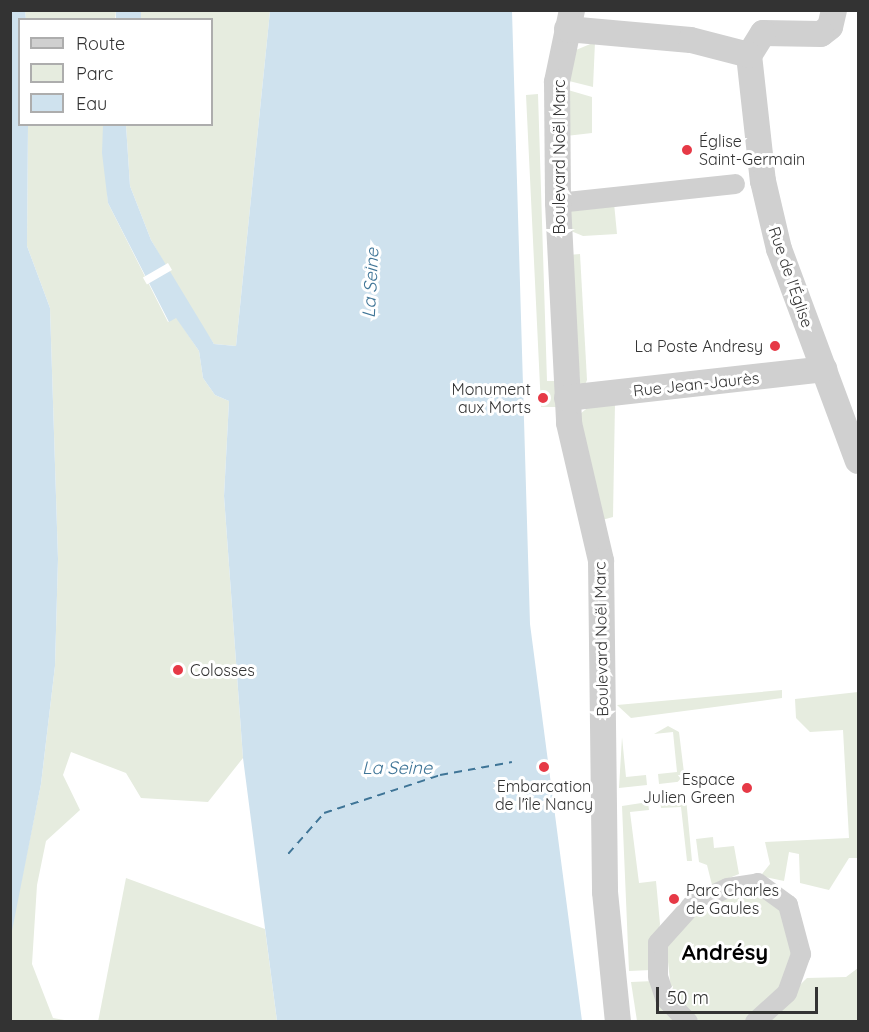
<!DOCTYPE html>
<meta charset="utf-8">
<style>
body{margin:0}
#map{position:relative;width:869px;height:1032px;overflow:hidden;background:#fff;font-family:Quicksand,sans-serif}
div>[style]{position:absolute}
[style*='--x']{left:calc(var(--x)*1px);top:calc(var(--y)*1px);width:calc(var(--w)*1px);rotate:calc(var(--a)*1deg)}
.green>*{inset:0;background:#e6ecdf}
.water>*{inset:0;background:#cfe2ee;transform-origin:0 0}
.pier>*{inset:0;background:#fff;transform-origin:0 0}
.ferry>*{height:1.5px;margin-top:-0.75px;transform-origin:0;background:repeating-linear-gradient(90deg,#3f7597 0 8px,transparent 0 14px)}
.pedestrian>*{height:20px;margin:-10px;padding:0 10px;transform-origin:10px;border-radius:10px;background:#d0d0d0}
.minor>*{height:26px;margin:-13px;padding:0 13px;transform-origin:13px;border-radius:13px;background:#d0d0d0}
.dots>*{width:16px;height:16px;translate:-50% -50%;box-sizing:border-box;border:3px solid #fff;border-radius:50%}
span{translate:-50% -50%;white-space:nowrap;text-align:center;line-height:1.15;-webkit-text-stroke:6px #fff;paint-order:stroke}
.poi-label{font-size:16px;color:#333}
.left{translate:0 -50%;text-align:left}
.right{translate:-100% -50%;text-align:right}
.street-label{font-size:16px;color:#333}
.water-label{font-size:18px;color:#3f7597;font-style:italic}
.district-label{font-size:22px;color:#000;font-weight:700}
.frame{position:absolute;inset:0;border:12px solid #333;pointer-events:none}
.legend{position:absolute;left:18px;top:18px;width:195px;height:108px;box-sizing:border-box;background:#fff;border:2px solid #adadad;margin:0;padding:8px 10px;list-style:none;font-size:18px;color:#333}
.legend li{display:flex;align-items:center;gap:12px;height:30px}
.legend b{width:30px;border:2px solid #adadad}
.scale{position:absolute;left:656px;top:987px;width:162px;height:27px;box-sizing:border-box;border:3px solid #333;border-top:0;padding-left:8px;font-size:18px;line-height:21px;white-space:nowrap;color:#333;-webkit-text-stroke:4px #fff;paint-order:stroke}
</style>
<div id="map">
<div class="green">
<i style="clip-path:polygon(25px 11px,25px 10px,116px 11px,115px 20px,26px 19px)"></i>
<i style="clip-path:polygon(141px 11px,270px 11px,236px 346px,214px 344px,190px 308px,151px 240px,130px 186px,126px 125px,212px 124px,212px 20px,139px 19px)"></i>
<i style="clip-path:polygon(595px 42px,593px 87px,569px 81px,576px 50px)"></i>
<i style="clip-path:polygon(568px 90px,592px 97px,592px 133px,566px 136px)"></i>
<i style="clip-path:polygon(538px 94px,547px 381px,557px 381px,559px 407px,541px 407px,526px 95px)"></i>
<i style="clip-path:polygon(28px 125px,103px 125px,108px 203px,168px 322px,176px 317px,199px 351px,203px 378px,215px 395px,229px 401px,224px 496px,243px 758px,208px 802px,141px 798px,126px 773px,71px 752px,63px 775px,80px 810px,46px 841px,37px 885px,32px 964px,53px 1018px,70px 1021px,11px 1021px,10px 936px,41px 784px,55px 666px,58px 559px,50px 308px,27px 246px)"></i>
<i style="clip-path:polygon(614px 203px,617px 234px,583px 236px,571px 231px,569px 209px)"></i>
<i style="clip-path:polygon(580px 254px,587px 380px,584px 387px,580px 383px,568px 255px)"></i>
<i style="clip-path:polygon(615px 403px,613px 517px,602px 520px,580px 414px,591px 405px)"></i>
<i style="clip-path:polygon(782px 690px,782px 698px,631px 718px,617px 705px)"></i>
<i style="clip-path:polygon(858px 692px,858px 883px,857px 858px,849px 858px,829px 890px,800px 883px,799px 854px,789px 852px,784px 881px,765px 877px,762px 874px,770px 864px,765px 842px,849px 838px,843px 730px,810px 732px,796px 718px,795px 699px)"></i>
<i style="clip-path:polygon(668px 726px,679px 732px,685px 781px,659px 784px,658px 774px,677px 772px,673px 732px,654px 734px)"></i>
<i style="clip-path:polygon(622px 737px,626px 777px,646px 775px,647px 785px,619px 788px)"></i>
<i style="clip-path:polygon(686px 798px,692px 861px,687px 861px,681px 807px,661px 808px,660px 801px)"></i>
<i style="clip-path:polygon(648px 802px,649px 810px,630px 812px,639px 883px,656px 881px,660px 924px,652px 970px,629px 971px,622px 806px)"></i>
<i style="clip-path:polygon(713px 837px,714px 848px,734px 846px,739px 874px,712px 885px,707px 865px,699px 862px,696px 839px)"></i>
<i style="clip-path:polygon(126px 878px,265px 929px,277px 1021px,98px 1022px)"></i>
<i style="clip-path:polygon(758px 893px,778px 903px,796px 966px,759px 1014px,743px 1021px,699px 1021px,671px 990px,666px 943px,682px 919px,735px 895px)"></i>
<i style="clip-path:polygon(858px 968px,858px 1020px,762px 1022px,807px 978px,846px 977px)"></i>
<i style="clip-path:polygon(654px 981px,679px 1021px,637px 1021px,631px 982px)"></i>
</div>
<div class="water">
<i style="clip-path:polygon(25px 11px,26px 19px,20px 20px,20px 124px,28px 125px,27px 246px,50px 308px,58px 559px,55px 666px,41px 784px,11px 936px,10px 11px)"></i>
<i style="left:116px;top:11px;width:25px;height:8px"></i>
<i style="clip-path:polygon(270px 11px,512px 11px,530px 624px,582px 1021px,277px 1021px,243px 758px,224px 496px,229px 401px,215px 395px,203px 378px,199px 351px,176px 318px,169px 322px,108px 203px,102px 153px,103px 125px,126px 125px,130px 186px,151px 240px,214px 344px,236px 346px)"></i>
</div>
<div class="pier">
<i style="left:168px;top:263px;width:8px;height:29px;rotate:60deg"></i>
</div>
<div class="ferry">
<i style="--x:288;--y:854;--w:55;--a:-48.7"></i>
<i style="--x:324;--y:813;--w:122;--a:-18.1"></i>
<i style="--x:440;--y:775;--w:73;--a:-10.2"></i>
</div>
<div class="pedestrian">
<i style="--x:558;--y:203;--w:178;--a:-6.1"></i>
<i style="--x:688;--y:1022;--w:33;--a:-134"></i>
<i style="--x:665;--y:998;--w:22;--a:-108"></i>
<i style="--x:658;--y:977;--w:34;--a:-90"></i>
<i style="--x:658;--y:943;--w:52;--a:-48.1"></i>
<i style="--x:693;--y:904;--w:38;--a:-25"></i>
<i style="--x:728;--y:888;--w:30;--a:-9"></i>
<i style="--x:758;--y:883;--w:37;--a:36"></i>
<i style="--x:788;--y:905;--w:51;--a:75.1"></i>
<i style="--x:801;--y:954;--w:41;--a:109.7"></i>
<i style="--x:787;--y:993;--w:43;--a:137.8"></i>
</div>
<div class="minor">
<i style="--x:572;--y:10;--w:74;--a:101.8"></i>
<i style="--x:557;--y:82;--w:121;--a:89.5"></i>
<i style="--x:558;--y:203;--w:220;--a:87.1"></i>
<i style="--x:569;--y:423;--w:142;--a:76.9"></i>
<i style="--x:601;--y:561;--w:331;--a:89.3"></i>
<i style="--x:605;--y:892;--w:131;--a:84.3"></i>
<i style="--x:834;--y:10;--w:17;--a:103"></i>
<i style="--x:830;--y:27;--w:11;--a:142"></i>
<i style="--x:821;--y:34;--w:58;--a:-179"></i>
<i style="--x:763;--y:33;--w:26;--a:122"></i>
<i style="--x:749;--y:55;--w:127;--a:83.7"></i>
<i style="--x:763;--y:181;--w:70;--a:76.8"></i>
<i style="--x:779;--y:249;--w:226;--a:69.6"></i>
<i style="--x:567;--y:29;--w:124;--a:5.1"></i>
<i style="--x:691;--y:40;--w:60;--a:14.5"></i>
<i style="--x:567;--y:398;--w:259;--a:-6.4"></i>
</div>
<div class="dots">
<i style="left:687px;top:150px;background:#e63946"></i>
<i style="left:775px;top:346px;background:#e63946"></i>
<i style="left:543px;top:398px;background:#e63946"></i>
<i style="left:178px;top:670px;background:#e63946"></i>
<i style="left:544px;top:767px;background:#e63946"></i>
<i style="left:747px;top:788px;background:#e63946"></i>
<i style="left:674px;top:899px;background:#e63946"></i>
</div>
<div class="poi-label">
<span class="left" style="left:699px;top:150px">Église<br>Saint-Germain</span>
<span class="right" style="left:763px;top:346px">La Poste Andresy</span>
<span class="right" style="left:531px;top:398px">Monument<br>aux Morts</span>
<span class="left" style="left:190px;top:670px">Colosses</span>
<span class="right" style="left:735px;top:788px">Espace<br>Julien Green</span>
<span style="left:544px;top:795px">Embarcation<br>de l'île Nancy</span>
<span class="left" style="left:686px;top:899px">Parc Charles<br>de Gaules</span>
</div>
<div class="street-label">
<span style="left:559px;top:157px;rotate:-90deg">Boulevard Noël Marc</span>
<span style="left:791px;top:277px;rotate:71deg">Rue de l'Église</span>
<span style="left:696px;top:384px;rotate:-6deg">Rue Jean-Jaurès</span>
<span style="left:601px;top:639px;rotate:-91deg">Boulevard Noël Marc</span>
</div>
<div class="water-label">
<span style="left:371px;top:283px;rotate:-87deg">La Seine</span>
<span style="left:397px;top:768px">La Seine</span>
</div>
<div class="district-label">
<span style="left:725px;top:953px">Andrésy</span>
</div>
<div class="frame"></div>
<ul class="legend">
<li><b style="height:8px;background:#d0d0d0"></b>Route</li>
<li><b style="height:16px;background:#e6ecdf"></b>Parc</li>
<li><b style="height:16px;background:#cfe2ee"></b>Eau</li>
</ul>
<div class="scale">50 m</div>
</div>
